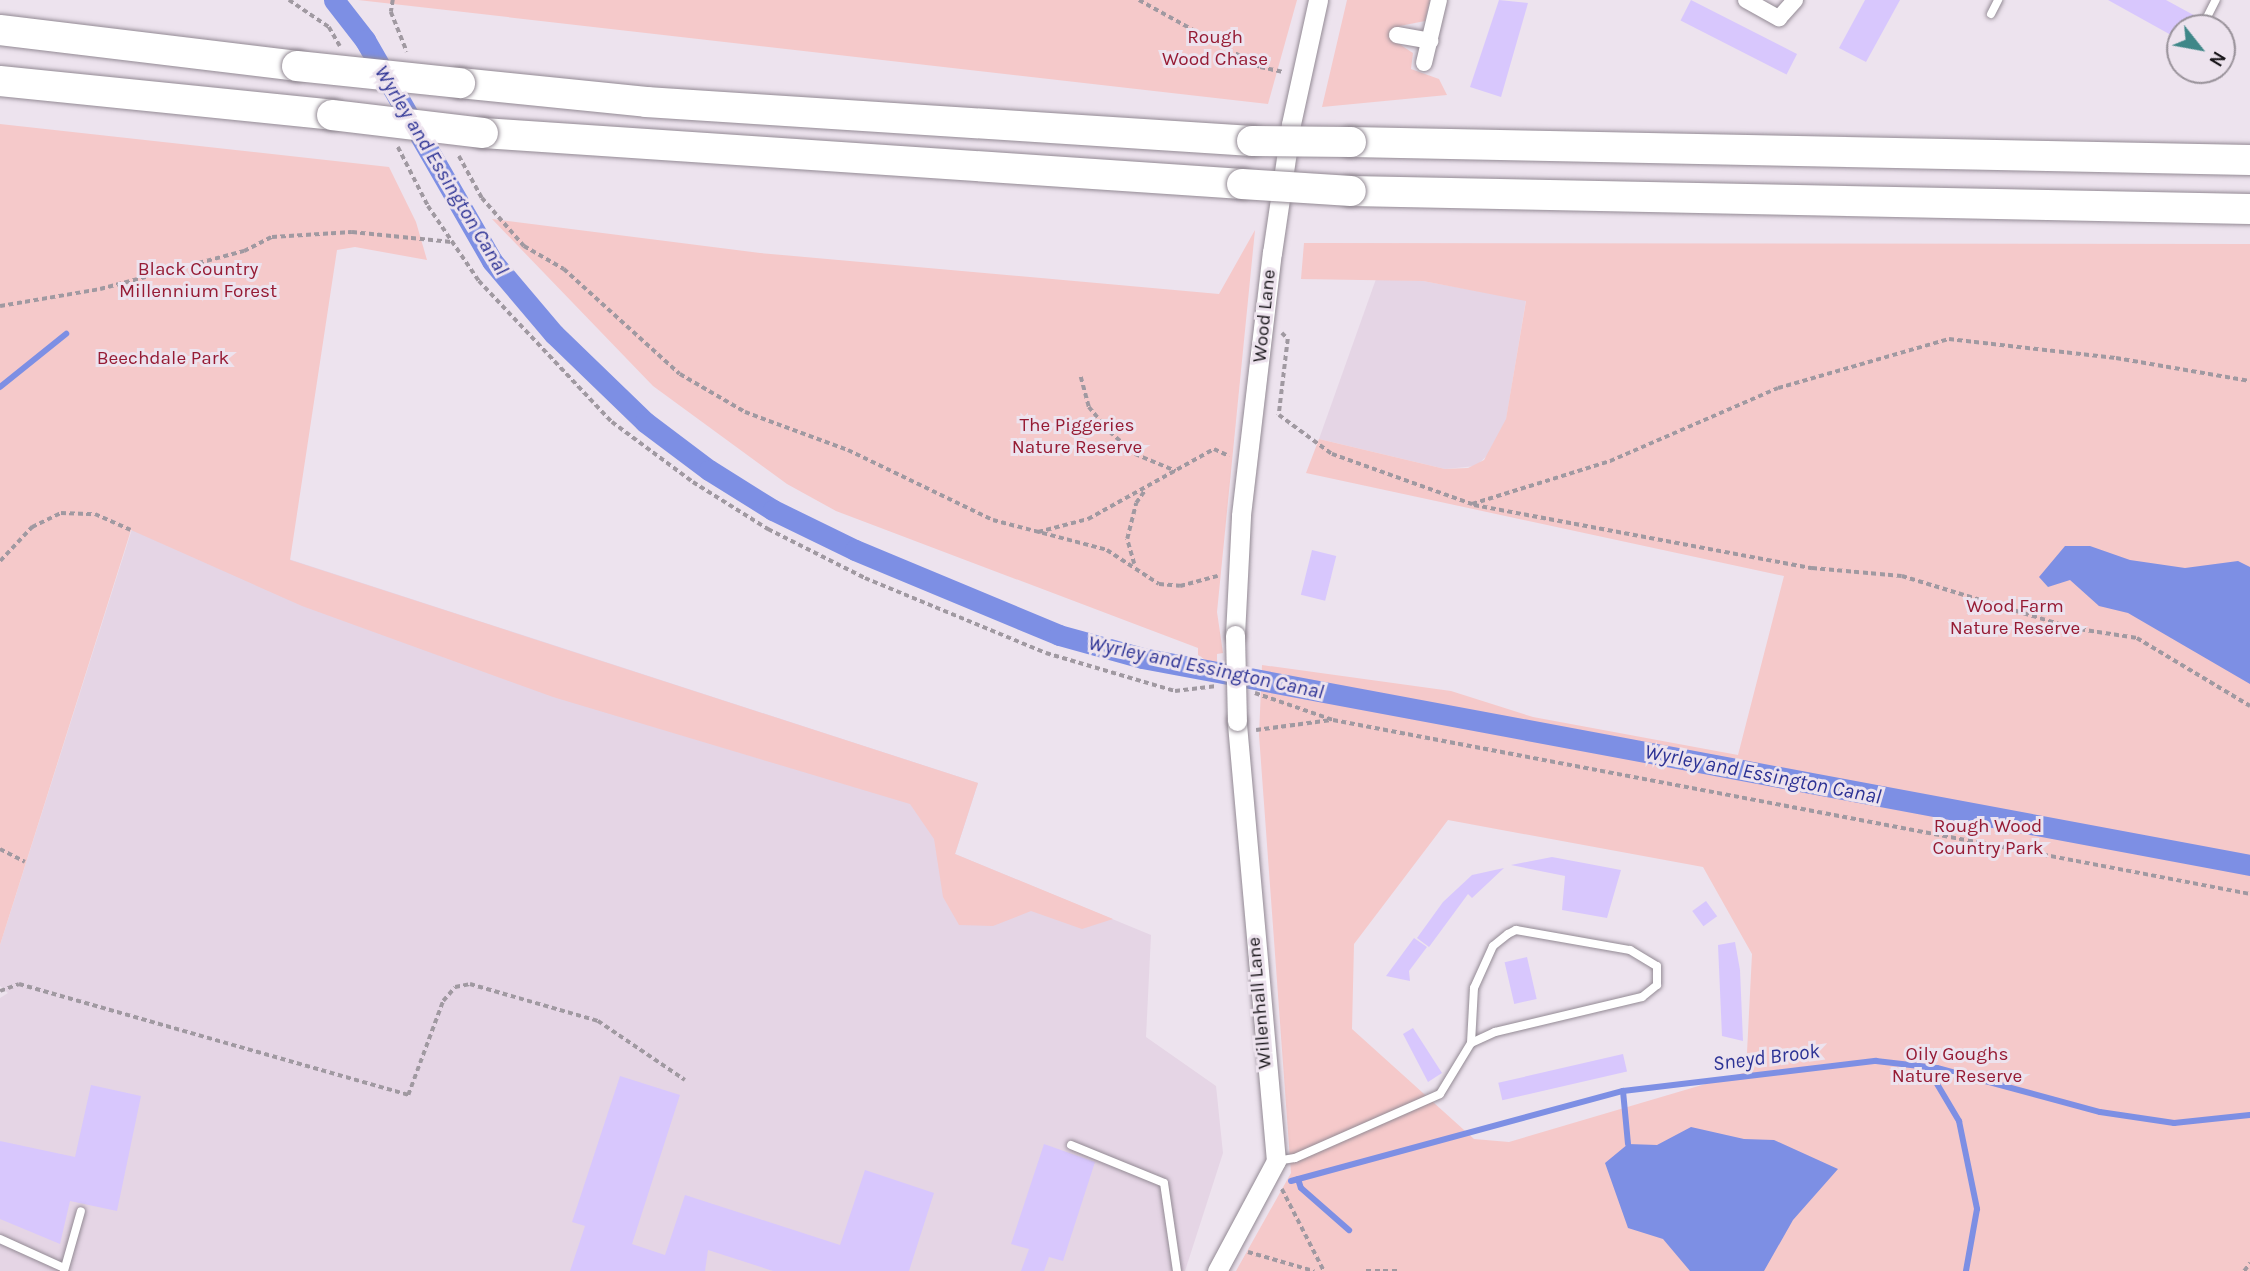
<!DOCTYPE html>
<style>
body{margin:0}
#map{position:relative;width:2250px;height:1271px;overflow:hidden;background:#ede3ee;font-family:Karla,sans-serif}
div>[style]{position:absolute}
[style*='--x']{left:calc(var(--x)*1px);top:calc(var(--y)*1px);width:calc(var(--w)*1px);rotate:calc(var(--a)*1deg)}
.built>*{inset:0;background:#e5d5e5}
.green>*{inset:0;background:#f5c9ca}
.water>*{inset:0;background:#7d8fe4}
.stream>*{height:6px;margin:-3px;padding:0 3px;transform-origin:3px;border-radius:3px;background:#7d8fe4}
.canal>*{height:21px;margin:-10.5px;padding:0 10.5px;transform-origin:10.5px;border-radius:10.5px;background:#7d8fe4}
.building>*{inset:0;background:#d8c7fd;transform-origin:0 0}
.path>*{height:3.5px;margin-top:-1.75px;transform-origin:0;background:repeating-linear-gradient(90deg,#a099a1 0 5px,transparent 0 8.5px)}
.roads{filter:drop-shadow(0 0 2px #938a94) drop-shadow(0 0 2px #938a94)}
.service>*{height:8px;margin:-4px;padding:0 4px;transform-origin:4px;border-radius:4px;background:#fff}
.minor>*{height:16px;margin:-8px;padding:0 8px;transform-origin:8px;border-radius:8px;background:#fff}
.tertiary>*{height:19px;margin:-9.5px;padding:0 9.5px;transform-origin:9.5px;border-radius:9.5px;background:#fff}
.motorway>*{height:30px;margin:-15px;padding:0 15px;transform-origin:15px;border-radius:15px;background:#fff}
.bridges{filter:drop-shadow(0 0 2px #938a94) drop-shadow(0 0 2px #938a94)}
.tertiary-bridge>*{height:19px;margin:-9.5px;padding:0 9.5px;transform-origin:9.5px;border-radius:9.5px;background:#fff}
.motorway-bridge>*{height:30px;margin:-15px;padding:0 15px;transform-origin:15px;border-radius:15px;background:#fff}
span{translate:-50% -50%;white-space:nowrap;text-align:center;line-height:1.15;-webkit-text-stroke:6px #ede3ee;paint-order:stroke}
.park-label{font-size:19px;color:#961b34}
.street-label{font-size:19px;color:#1b181c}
.water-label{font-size:21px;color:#2d3395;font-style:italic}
.north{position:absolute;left:2166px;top:14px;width:70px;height:70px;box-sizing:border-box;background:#ede3ee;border:2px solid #99929a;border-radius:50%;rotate:121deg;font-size:19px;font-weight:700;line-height:28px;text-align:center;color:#1b181c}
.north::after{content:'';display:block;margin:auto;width:24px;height:32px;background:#3f8788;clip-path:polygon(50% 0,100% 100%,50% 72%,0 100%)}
</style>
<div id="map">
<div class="built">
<i style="clip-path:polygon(1376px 279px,1423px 281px,1526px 300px,1506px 420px,1490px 453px,1476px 466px,1445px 469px,1319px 439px)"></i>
<i style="clip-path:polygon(138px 510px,978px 783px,955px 854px,1151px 935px,1146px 1037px,1216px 1086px,1223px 1153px,1185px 1271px,0 1271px,0 998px,8px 993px,0 986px,0 945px)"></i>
</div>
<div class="green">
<i style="clip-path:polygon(358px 0,1297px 0,1268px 104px)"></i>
<i style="clip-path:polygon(1347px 0,1430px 0,1425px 21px,1400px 26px,1393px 40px,1413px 53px,1411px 69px,1439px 79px,1447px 95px,1322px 107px)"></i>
<i style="clip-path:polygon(0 124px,389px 167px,416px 222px,427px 260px,355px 247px,337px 250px,290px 560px,978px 783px,955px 854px,1113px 919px,1082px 929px,1031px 911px,993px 926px,959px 925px,943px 897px,934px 839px,910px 804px,553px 697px,302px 606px,131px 530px,0 945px)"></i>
<i style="clip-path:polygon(492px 219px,760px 253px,1219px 294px,1255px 230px,1217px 612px,1223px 653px,1217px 654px,1217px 668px,1198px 655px,1198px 648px,836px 511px,787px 484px,653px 386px)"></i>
<i style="clip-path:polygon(evenodd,1304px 243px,2250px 244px,2250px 1271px,1236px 1271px,1291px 1173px,1259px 735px,1262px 665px,1451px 691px,1533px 717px,1738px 755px,1784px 576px,1306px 473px,1319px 439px,1445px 469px,1468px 468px,1484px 460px,1506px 419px,1526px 301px,1423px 281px,1301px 279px,1304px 243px,1448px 820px,1703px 867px,1752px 954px,1746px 1072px,1509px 1142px,1474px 1139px,1352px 1029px,1354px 944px,1448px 820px)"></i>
</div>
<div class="water">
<i style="clip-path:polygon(2065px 546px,2090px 546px,2130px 560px,2185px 568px,2238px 561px,2250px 567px,2250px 684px,2128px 613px,2099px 606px,2070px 580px,2048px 587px,2039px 577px)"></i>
<i style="clip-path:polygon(1691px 1127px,1744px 1139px,1774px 1140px,1838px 1169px,1793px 1220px,1764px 1271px,1690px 1271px,1663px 1239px,1628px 1228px,1605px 1163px,1628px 1144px,1657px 1145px)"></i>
</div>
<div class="stream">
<i style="--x:0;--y:387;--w:85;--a:-38.8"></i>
<i style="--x:1927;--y:1067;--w:63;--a:59.3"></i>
<i style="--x:1959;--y:1121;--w:90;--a:78.4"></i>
<i style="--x:1977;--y:1209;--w:63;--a:100.1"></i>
<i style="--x:1623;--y:1091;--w:53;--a:84.6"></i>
<i style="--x:1298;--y:1179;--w:9;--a:72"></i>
<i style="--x:1301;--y:1188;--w:64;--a:41.2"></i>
<i style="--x:1291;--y:1181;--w:344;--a:-15.2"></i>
<i style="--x:1623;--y:1091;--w:255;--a:-6.8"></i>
<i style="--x:1876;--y:1061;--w:61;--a:6.5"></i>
<i style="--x:1937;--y:1068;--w:169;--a:15.1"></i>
<i style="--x:2100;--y:1112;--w:75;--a:8.5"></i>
<i style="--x:2174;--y:1123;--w:76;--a:-6"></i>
</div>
<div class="canal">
<i style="--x:334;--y:0;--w:51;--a:52.2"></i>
<i style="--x:365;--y:40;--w:255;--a:60.1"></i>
<i style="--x:492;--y:261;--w:96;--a:49.7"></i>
<i style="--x:554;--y:334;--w:127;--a:44"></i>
<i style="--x:645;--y:422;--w:80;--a:36.9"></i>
<i style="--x:709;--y:470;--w:75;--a:32"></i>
<i style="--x:773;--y:510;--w:91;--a:26"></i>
<i style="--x:855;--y:550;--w:221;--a:22.6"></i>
<i style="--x:1059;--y:635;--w:86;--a:15.5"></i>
<i style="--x:1142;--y:658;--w:1127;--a:10.58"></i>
</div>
<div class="building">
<i style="clip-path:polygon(1499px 0,1528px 3px,1501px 97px,1470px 87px)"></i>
<i style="left:1691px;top:0;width:119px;height:23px;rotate:27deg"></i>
<i style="clip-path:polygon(1865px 0,1900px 0,1866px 62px,1839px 48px)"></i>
<i style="clip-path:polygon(2108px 0,2166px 0,2199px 18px,2197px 28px,2180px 28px,2180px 40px)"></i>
<i style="left:1312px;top:550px;width:25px;height:46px;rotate:14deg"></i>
<i style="clip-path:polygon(1552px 857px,1621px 870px,1607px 918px,1562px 910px,1565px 876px,1511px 865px)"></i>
<i style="clip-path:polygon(1504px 868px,1472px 898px,1468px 894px,1429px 947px,1417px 938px,1443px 902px,1472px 875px)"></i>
<i style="left:1706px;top:901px;width:19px;height:17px;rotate:54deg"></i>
<i style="clip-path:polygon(1414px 938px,1427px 947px,1409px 971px,1410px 981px,1386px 976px)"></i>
<i style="clip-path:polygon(1735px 942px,1740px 970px,1743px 1041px,1722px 1036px,1718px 945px)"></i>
<i style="left:1527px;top:957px;width:43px;height:23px;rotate:77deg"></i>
<i style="clip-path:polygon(1413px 1028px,1442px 1073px,1428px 1082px,1403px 1034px)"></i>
<i style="left:1623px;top:1054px;width:18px;height:128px;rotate:77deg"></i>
<i style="clip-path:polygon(620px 1076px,680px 1095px,632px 1244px,665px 1255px,685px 1195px,840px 1245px,865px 1170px,934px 1193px,909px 1271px,773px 1271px,708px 1250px,705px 1271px,570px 1271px,585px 1226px,572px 1222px)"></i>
<i style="clip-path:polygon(91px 1085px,141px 1096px,117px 1211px,70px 1201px,60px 1244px,0 1219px,0 1141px,75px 1157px)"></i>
<i style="clip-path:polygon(1044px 1144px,1095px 1162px,1063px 1261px,1049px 1257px,1044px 1271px,1021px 1271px,1029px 1249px,1011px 1244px)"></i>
</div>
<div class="path">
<i style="--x:289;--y:0;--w:48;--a:34"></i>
<i style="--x:329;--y:27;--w:22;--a:60"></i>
<i style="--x:393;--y:0;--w:12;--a:99"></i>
<i style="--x:391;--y:12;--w:43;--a:68.2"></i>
<i style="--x:1139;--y:0;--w:138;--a:29"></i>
<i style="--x:1260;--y:67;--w:25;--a:12"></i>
<i style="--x:398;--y:147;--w:66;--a:63"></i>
<i style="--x:428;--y:206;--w:91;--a:55.8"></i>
<i style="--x:479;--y:281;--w:194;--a:46.7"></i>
<i style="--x:612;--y:422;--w:101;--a:36.5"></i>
<i style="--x:693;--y:482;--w:89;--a:32.1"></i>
<i style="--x:768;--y:529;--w:109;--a:26.8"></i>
<i style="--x:865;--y:578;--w:196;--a:22.5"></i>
<i style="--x:1046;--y:653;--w:134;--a:16.4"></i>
<i style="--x:1175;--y:691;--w:42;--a:-6.8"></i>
<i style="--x:459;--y:156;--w:48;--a:61.3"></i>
<i style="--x:482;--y:198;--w:64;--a:48.8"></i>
<i style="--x:524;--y:246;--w:46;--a:29.9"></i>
<i style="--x:564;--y:269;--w:156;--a:42.2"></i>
<i style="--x:680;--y:374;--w:75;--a:30.3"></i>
<i style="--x:745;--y:412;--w:110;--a:20.3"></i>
<i style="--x:848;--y:450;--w:161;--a:25.8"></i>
<i style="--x:993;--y:520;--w:118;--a:14.7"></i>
<i style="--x:1107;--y:550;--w:62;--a:33.2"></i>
<i style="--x:1159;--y:584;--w:21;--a:5"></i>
<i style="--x:1180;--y:586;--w:39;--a:-15"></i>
<i style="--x:0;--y:306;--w:101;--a:-9.6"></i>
<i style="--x:100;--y:289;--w:149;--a:-14.8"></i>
<i style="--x:244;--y:251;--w:31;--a:-27"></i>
<i style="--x:272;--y:237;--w:80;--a:-3.6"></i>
<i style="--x:352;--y:232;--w:100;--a:5.7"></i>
<i style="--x:1282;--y:333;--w:8;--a:45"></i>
<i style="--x:1288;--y:339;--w:77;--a:96.8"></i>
<i style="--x:1279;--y:415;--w:66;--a:36.3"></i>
<i style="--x:1332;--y:454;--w:149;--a:19.7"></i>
<i style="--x:1472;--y:504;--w:145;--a:-17.3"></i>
<i style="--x:1610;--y:461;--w:183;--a:-23.5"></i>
<i style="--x:1778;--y:388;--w:178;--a:-16"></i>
<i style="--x:1949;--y:339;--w:168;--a:6.5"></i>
<i style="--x:2116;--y:358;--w:136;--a:9.7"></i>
<i style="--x:1081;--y:377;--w:31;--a:75"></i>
<i style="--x:1089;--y:407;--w:33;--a:50"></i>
<i style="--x:1110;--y:432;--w:33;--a:41"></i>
<i style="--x:1135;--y:454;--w:44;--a:22.5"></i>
<i style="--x:1474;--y:505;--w:344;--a:10.6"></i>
<i style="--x:1812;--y:568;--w:90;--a:5.1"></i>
<i style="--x:1902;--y:576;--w:178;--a:17"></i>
<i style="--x:2072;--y:628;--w:66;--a:8.7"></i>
<i style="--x:2137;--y:638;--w:132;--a:31"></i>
<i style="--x:1038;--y:532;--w:52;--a:-14.6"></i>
<i style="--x:1088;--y:519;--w:144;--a:-29.1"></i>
<i style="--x:1214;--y:449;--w:17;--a:25"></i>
<i style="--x:0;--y:561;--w:47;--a:-46.7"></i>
<i style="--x:32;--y:527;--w:32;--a:-26"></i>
<i style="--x:61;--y:513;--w:34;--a:2"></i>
<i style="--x:95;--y:514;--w:39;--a:24"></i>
<i style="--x:1134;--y:564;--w:26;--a:-106"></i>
<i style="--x:1127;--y:539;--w:37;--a:-76"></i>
<i style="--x:1136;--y:503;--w:16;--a:-55"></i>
<i style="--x:1255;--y:693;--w:83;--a:19.1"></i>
<i style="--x:1333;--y:720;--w:933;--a:10.74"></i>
<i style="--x:1256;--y:730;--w:76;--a:-7.6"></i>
<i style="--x:0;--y:849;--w:28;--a:27"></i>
<i style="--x:0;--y:991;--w:20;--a:-20"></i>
<i style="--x:19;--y:984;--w:405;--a:15.9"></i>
<i style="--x:408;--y:1095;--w:100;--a:-69.6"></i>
<i style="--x:443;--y:1001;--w:18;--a:-49"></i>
<i style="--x:455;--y:987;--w:15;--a:-11"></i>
<i style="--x:470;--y:984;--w:133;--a:16.1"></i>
<i style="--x:598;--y:1021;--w:105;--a:34.1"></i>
<i style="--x:1282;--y:1189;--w:92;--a:62.9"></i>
<i style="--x:1248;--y:1252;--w:69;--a:16.1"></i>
<i style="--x:1366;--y:1271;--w:34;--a:0"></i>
<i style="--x:2244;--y:1271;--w:10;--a:-53"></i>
</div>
<div class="roads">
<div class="service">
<i style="--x:1991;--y:14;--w:16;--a:-63"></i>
<i style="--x:2203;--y:25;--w:28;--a:-63"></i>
<i style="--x:1071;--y:1145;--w:100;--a:22.2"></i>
<i style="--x:1164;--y:1183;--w:89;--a:81.6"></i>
<i style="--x:1276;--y:1161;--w:19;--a:-9"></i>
<i style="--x:1295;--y:1158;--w:158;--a:-23.8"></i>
<i style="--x:1440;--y:1094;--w:60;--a:-58.7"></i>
<i style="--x:1471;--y:1043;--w:55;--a:-86.9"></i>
<i style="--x:1474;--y:988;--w:46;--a:-65.7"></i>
<i style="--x:1493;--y:946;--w:19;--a:-39"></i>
<i style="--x:1508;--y:934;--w:9;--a:-27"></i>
<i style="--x:1516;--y:930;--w:116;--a:10"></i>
<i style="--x:1630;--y:950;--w:31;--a:31"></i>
<i style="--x:1657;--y:966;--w:19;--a:90"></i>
<i style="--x:1657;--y:985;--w:19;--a:141"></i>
<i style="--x:1642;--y:997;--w:151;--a:166.6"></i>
<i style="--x:1495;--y:1032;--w:26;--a:155"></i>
<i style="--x:0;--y:1239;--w:70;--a:24.4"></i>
<i style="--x:64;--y:1271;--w:62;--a:-74.2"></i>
</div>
<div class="minor">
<i style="--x:1746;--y:0;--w:38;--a:29"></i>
<i style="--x:1779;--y:18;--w:24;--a:-48"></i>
<i style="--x:1397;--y:35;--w:34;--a:10"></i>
<i style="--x:1424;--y:63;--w:65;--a:-76.6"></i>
</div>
<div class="tertiary">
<i style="--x:1235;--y:635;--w:120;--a:-87.1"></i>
<i style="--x:1241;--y:515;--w:264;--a:-83.3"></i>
<i style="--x:1272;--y:253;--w:130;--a:-81.6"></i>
<i style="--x:1291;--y:124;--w:127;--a:-77.7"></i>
<i style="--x:1217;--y:1271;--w:125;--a:-61.8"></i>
<i style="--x:1276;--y:1161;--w:442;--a:-95.1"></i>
</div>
<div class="motorway">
<i style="--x:0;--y:30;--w:299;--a:6.9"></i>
<i style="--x:0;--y:81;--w:334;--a:5.8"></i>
<i style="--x:460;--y:83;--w:187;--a:5.8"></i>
<i style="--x:646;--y:102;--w:607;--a:3.68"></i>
<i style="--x:483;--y:133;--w:761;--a:3.84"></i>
<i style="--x:1351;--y:142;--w:899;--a:1.15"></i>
<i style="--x:1351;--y:191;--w:899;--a:1.15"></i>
</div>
</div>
<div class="bridges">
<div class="tertiary-bridge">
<i style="--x:1235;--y:635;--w:86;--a:88.7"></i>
</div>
<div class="motorway-bridge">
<i style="--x:297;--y:66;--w:164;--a:6"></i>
<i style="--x:332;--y:115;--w:152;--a:6.8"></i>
<i style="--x:1252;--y:141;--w:99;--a:0.6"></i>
<i style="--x:1242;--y:184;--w:109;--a:3.7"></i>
</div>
</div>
<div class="park-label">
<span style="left:1215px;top:49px">Rough<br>Wood Chase</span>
<span style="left:198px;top:281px">Black Country<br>Millennium Forest</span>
<span style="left:163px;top:359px">Beechdale Park</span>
<span style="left:1077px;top:437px">The Piggeries<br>Nature Reserve</span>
<span style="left:2015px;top:618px">Wood Farm<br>Nature Reserve</span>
<span style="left:1988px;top:838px">Rough Wood<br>Country Park</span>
<span style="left:1957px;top:1066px">Oily Goughs<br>Nature Reserve</span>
</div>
<div class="street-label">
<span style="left:1265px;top:316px;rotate:-84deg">Wood Lane</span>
<span style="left:1260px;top:1003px;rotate:-95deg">Willenhall Lane</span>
</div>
<div class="water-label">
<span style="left:442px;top:170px;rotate:59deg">Wyrley and Essington Canal</span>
<span style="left:1206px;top:667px;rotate:12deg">Wyrley and Essington Canal</span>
<span style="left:1763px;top:774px;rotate:11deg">Wyrley and Essington Canal</span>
<span style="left:1766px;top:1057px;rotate:-7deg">Sneyd Brook</span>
</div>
<div class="north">N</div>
</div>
